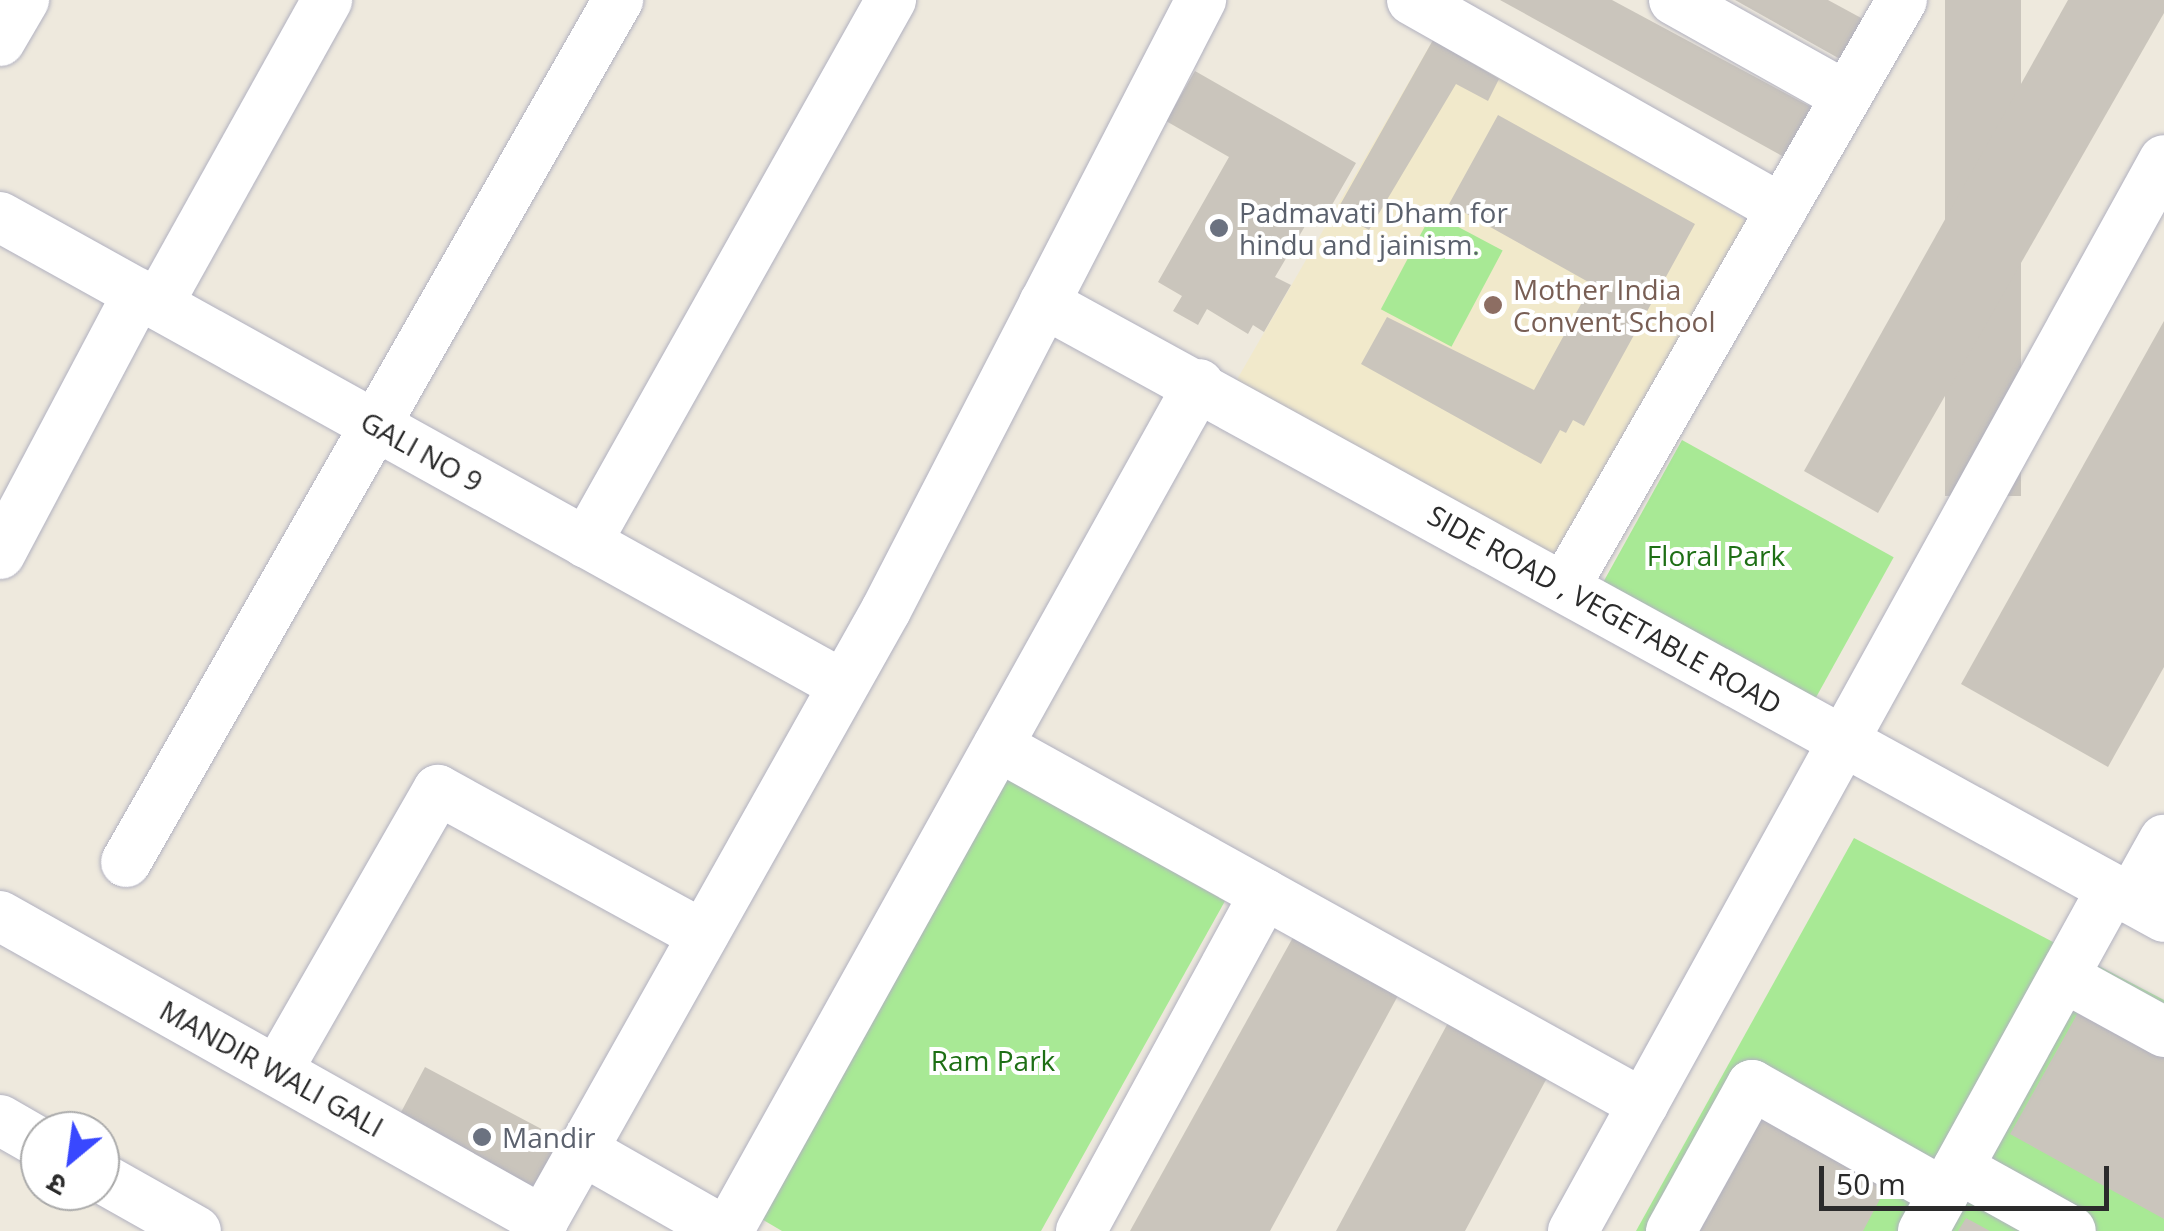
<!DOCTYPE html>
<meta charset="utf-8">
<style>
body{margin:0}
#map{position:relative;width:2164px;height:1231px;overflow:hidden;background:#eee9dd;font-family:"Open Sans","Noto Sans Devanagari",sans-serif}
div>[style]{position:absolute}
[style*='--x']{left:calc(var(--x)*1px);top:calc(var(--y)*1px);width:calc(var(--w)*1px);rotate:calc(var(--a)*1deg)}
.education>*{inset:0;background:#f1e9cb;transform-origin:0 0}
.green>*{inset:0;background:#a8e995;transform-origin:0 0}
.building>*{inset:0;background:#cac5bc;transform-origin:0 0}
.roads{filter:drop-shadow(0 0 2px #b1b1c0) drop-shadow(0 0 2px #b1b1c0)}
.minor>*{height:50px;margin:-25px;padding:0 25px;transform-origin:25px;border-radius:25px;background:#fff}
.dots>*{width:28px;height:28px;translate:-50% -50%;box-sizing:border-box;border:5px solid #fff;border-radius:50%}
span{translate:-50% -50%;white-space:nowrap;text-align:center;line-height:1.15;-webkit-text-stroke:8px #fff;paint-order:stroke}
.worship-label{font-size:28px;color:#5b616d}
.left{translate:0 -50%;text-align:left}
.education-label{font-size:28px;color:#785e54}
.street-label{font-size:28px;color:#2b2b2b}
.park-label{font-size:28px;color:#1e6f15}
.north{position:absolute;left:20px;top:1111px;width:100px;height:100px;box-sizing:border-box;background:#fff;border:2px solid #aaa;border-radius:50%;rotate:209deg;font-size:28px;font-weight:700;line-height:40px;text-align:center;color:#2b2b2b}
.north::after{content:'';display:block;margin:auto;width:35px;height:45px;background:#3948ff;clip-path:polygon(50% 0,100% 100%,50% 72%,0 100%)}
.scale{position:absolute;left:1819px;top:1166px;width:290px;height:45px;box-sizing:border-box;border:5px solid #2b2b2b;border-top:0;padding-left:12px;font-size:30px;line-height:35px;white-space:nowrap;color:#2b2b2b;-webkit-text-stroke:8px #fff;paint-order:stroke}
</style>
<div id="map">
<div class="education">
<i style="left:1433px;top:40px;width:362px;height:398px;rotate:30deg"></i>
</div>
<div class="green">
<i style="left:1432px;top:213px;width:80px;height:109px;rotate:28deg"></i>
<i style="left:1682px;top:440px;width:242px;height:168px;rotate:29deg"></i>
<i style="clip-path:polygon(1006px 778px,1225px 901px,1041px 1231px,782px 1231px,760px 1218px)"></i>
<i style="clip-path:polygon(1854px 838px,2164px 1000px,2164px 1231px,1636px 1231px)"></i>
</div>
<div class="building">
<i style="clip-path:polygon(1500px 0,1612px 0,1813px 108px,1784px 157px)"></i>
<i style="clip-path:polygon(1735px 0,1828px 0,1863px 19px,1840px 59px)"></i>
<i style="left:1945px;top:0;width:76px;height:496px"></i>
<i style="clip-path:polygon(2068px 0,2164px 0,2164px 13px,1878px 513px,1804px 471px)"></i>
<i style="clip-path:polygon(1433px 40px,1499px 79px,1488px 101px,1456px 84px,1369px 230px,1336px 212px)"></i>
<i style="clip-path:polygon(1195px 71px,1356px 163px,1329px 210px,1318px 204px,1275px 277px,1291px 285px,1264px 332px,1253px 325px,1248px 334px,1207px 309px,1198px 325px,1173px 311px,1182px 296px,1158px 282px,1229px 157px,1166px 121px)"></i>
<i style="clip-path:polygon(1498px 115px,1695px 224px,1584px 426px,1573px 420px,1566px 433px,1560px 430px,1541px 464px,1361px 364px,1387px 317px,1534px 390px,1592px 284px,1449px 204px)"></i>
<i style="clip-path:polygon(2164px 321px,2164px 667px,2108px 767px,1961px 684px)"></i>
<i style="clip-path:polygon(1296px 932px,1400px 992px,1270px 1231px,1130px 1231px)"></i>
<i style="clip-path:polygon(2080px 1009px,2164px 1056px,2164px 1219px,2010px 1134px)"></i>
<i style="clip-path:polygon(1449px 1021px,1548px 1076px,1465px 1231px,1336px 1231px)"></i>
<i style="left:425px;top:1067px;width:164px;height:69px;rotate:28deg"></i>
<i style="clip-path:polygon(1754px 1112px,1888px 1184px,1863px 1231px,1689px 1231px)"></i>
<i style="clip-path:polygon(1966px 1218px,1990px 1231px,1958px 1231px)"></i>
</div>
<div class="roads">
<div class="minor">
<i style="--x:1412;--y:0;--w:425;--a:29.5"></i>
<i style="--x:1674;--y:0;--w:197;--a:29.2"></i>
<i style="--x:0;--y:41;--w:48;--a:-59.7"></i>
<i style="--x:0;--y:217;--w:964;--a:29.04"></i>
<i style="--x:1044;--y:303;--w:1277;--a:28.73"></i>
<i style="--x:158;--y:304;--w:348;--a:-60.9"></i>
<i style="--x:586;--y:543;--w:623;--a:-60.68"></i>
<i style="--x:0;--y:554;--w:295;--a:-62.1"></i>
<i style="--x:1565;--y:586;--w:676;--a:-60.1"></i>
<i style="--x:998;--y:746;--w:738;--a:29.03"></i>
<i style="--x:126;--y:862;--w:993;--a:-60.28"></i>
<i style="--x:2131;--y:899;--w:68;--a:-60.8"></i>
<i style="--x:0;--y:916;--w:623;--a:29.32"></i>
<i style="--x:2064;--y:977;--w:114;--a:28.8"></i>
<i style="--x:277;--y:1071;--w:324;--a:-60.2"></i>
<i style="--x:438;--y:790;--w:302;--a:28.7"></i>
<i style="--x:0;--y:1120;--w:46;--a:29.9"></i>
<i style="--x:582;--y:1150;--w:163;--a:29.7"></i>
<i style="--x:1958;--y:1168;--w:129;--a:29.1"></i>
<i style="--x:100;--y:1177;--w:110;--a:29.4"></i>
<i style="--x:537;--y:1231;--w:712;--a:-60.66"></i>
<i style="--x:886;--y:610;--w:687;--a:-62.69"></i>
<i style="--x:728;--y:1231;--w:969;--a:-60.92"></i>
<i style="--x:1081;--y:1231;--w:384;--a:-61.4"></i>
<i style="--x:1573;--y:1231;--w:1223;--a:-61.11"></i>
<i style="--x:1671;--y:1231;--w:167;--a:-61"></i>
<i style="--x:1752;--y:1085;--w:220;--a:29.4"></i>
<i style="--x:1923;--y:1231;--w:391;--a:-61.1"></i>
</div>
</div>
<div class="dots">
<i style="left:1219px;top:228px;background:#6b7280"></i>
<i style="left:1493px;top:305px;background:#8d6e63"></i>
<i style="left:482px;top:1137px;background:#6b7280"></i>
</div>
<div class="worship-label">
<span class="left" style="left:1239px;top:228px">Padmavati Dham for<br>hindu and jainism.</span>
<span class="left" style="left:502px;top:1137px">Mandir</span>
</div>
<div class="education-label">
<span class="left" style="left:1513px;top:305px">Mother India<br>Convent School</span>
</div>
<div class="street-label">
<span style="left:422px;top:451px;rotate:29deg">GALI NO 9</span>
<span style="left:1605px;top:609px;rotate:29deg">SIDE ROAD , VEGETABLE ROAD</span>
<span style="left:272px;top:1068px;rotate:29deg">MANDIR WALI GALI</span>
</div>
<div class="park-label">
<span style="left:1716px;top:555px">Floral Park</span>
<span style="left:993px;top:1060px">Ram Park</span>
</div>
<div class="north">उ</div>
<div class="scale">50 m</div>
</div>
